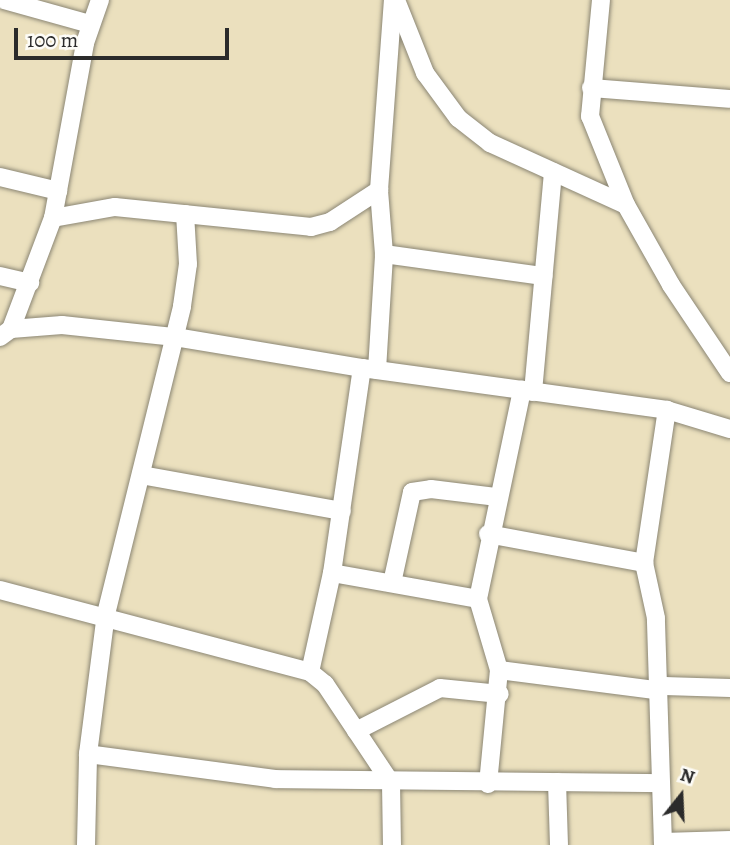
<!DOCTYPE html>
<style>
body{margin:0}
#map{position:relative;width:730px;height:845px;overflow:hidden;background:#ebe0be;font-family:Alegreya,serif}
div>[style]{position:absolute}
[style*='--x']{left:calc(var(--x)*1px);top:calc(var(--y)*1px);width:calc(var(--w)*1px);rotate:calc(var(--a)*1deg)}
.roads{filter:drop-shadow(0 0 2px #8b8674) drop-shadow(0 0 2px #8b8674)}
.minor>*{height:18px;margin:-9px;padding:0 9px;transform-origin:9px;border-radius:9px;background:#fff}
span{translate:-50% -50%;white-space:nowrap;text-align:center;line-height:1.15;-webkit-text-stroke:7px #fdfcf7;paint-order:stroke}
.north{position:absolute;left:646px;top:761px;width:70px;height:70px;-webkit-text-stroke:5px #fdfcf7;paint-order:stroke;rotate:18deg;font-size:19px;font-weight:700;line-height:28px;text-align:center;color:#2b2b2b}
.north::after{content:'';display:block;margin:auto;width:24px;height:32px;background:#2b2b2b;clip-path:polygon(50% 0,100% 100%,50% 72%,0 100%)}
.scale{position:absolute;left:14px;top:28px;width:215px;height:32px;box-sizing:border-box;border:4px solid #2b2b2b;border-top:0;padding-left:9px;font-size:21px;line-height:24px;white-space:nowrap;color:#2b2b2b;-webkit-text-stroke:5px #fdfcf7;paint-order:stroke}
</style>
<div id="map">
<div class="roads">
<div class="minor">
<i style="--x:4;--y:0;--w:89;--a:15.6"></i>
<i style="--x:396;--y:0;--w:79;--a:68.3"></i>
<i style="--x:425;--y:73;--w:56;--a:53.7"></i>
<i style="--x:458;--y:118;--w:41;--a:38"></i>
<i style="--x:490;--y:143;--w:149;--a:24.5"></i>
<i style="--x:601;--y:0;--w:117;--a:95.4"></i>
<i style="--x:590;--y:116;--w:96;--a:68"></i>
<i style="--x:626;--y:205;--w:92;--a:60.6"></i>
<i style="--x:671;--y:285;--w:106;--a:56.2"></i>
<i style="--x:591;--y:88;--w:139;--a:4.5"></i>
<i style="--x:0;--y:177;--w:60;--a:13.6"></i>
<i style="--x:53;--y:218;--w:63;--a:-10.1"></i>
<i style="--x:115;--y:207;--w:197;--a:5.8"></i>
<i style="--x:311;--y:227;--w:20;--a:-15"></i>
<i style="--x:330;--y:222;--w:59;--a:-33.1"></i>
<i style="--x:384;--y:254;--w:161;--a:7.9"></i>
<i style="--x:0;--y:276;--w:31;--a:13"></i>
<i style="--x:11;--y:329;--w:119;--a:-69.3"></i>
<i style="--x:53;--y:218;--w:178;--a:-79.6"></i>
<i style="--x:85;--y:43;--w:46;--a:-70.8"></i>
<i style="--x:0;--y:337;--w:14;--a:-36"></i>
<i style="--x:11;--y:329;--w:51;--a:-4.5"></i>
<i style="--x:62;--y:325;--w:114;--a:6.1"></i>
<i style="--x:175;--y:337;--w:190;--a:9.4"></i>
<i style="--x:362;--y:368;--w:308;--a:7.8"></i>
<i style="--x:667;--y:410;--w:66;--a:16.8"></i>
<i style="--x:377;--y:370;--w:116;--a:-86.5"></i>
<i style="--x:384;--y:254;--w:64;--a:-94.5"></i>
<i style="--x:379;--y:190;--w:191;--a:-85.8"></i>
<i style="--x:533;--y:392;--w:221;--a:-84.8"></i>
<i style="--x:141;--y:475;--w:204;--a:10.2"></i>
<i style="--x:488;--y:534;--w:159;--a:10.5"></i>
<i style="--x:332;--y:573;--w:148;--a:10.1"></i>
<i style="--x:392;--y:583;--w:93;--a:-77.6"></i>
<i style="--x:412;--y:492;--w:19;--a:-9"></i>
<i style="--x:431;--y:489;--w:65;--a:7"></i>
<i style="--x:0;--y:590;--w:321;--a:14.8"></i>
<i style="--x:310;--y:672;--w:19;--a:39"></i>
<i style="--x:325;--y:684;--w:119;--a:56.3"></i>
<i style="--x:391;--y:783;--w:62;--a:89.1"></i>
<i style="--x:499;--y:670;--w:157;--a:7.3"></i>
<i style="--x:655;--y:690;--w:10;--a:-24"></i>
<i style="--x:664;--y:686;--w:66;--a:1.7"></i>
<i style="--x:310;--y:672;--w:101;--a:-77.5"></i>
<i style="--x:332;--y:573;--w:207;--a:-81.7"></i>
<i style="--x:356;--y:731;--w:94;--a:-27.1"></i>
<i style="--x:440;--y:688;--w:60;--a:5.7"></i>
<i style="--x:88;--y:754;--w:189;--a:7.6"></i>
<i style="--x:275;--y:779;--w:385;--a:0.6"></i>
<i style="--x:557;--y:782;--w:63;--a:88.2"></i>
<i style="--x:488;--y:784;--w:115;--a:-84.5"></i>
<i style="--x:499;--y:670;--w:74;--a:-106.5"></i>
<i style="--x:478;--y:599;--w:214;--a:-78.1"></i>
<i style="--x:663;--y:842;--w:67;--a:-1.7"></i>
<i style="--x:86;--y:845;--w:91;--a:-88.7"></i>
<i style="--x:88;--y:754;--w:141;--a:-82.7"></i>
<i style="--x:106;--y:614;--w:317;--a:-76.1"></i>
<i style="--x:182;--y:306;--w:42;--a:-81.9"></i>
<i style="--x:188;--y:264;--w:50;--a:-93.4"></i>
<i style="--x:663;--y:845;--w:227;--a:-91.8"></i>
<i style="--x:656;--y:618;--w:56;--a:-102.3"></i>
<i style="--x:644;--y:563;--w:155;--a:-81.5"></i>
</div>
</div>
<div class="north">N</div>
<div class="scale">100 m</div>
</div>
